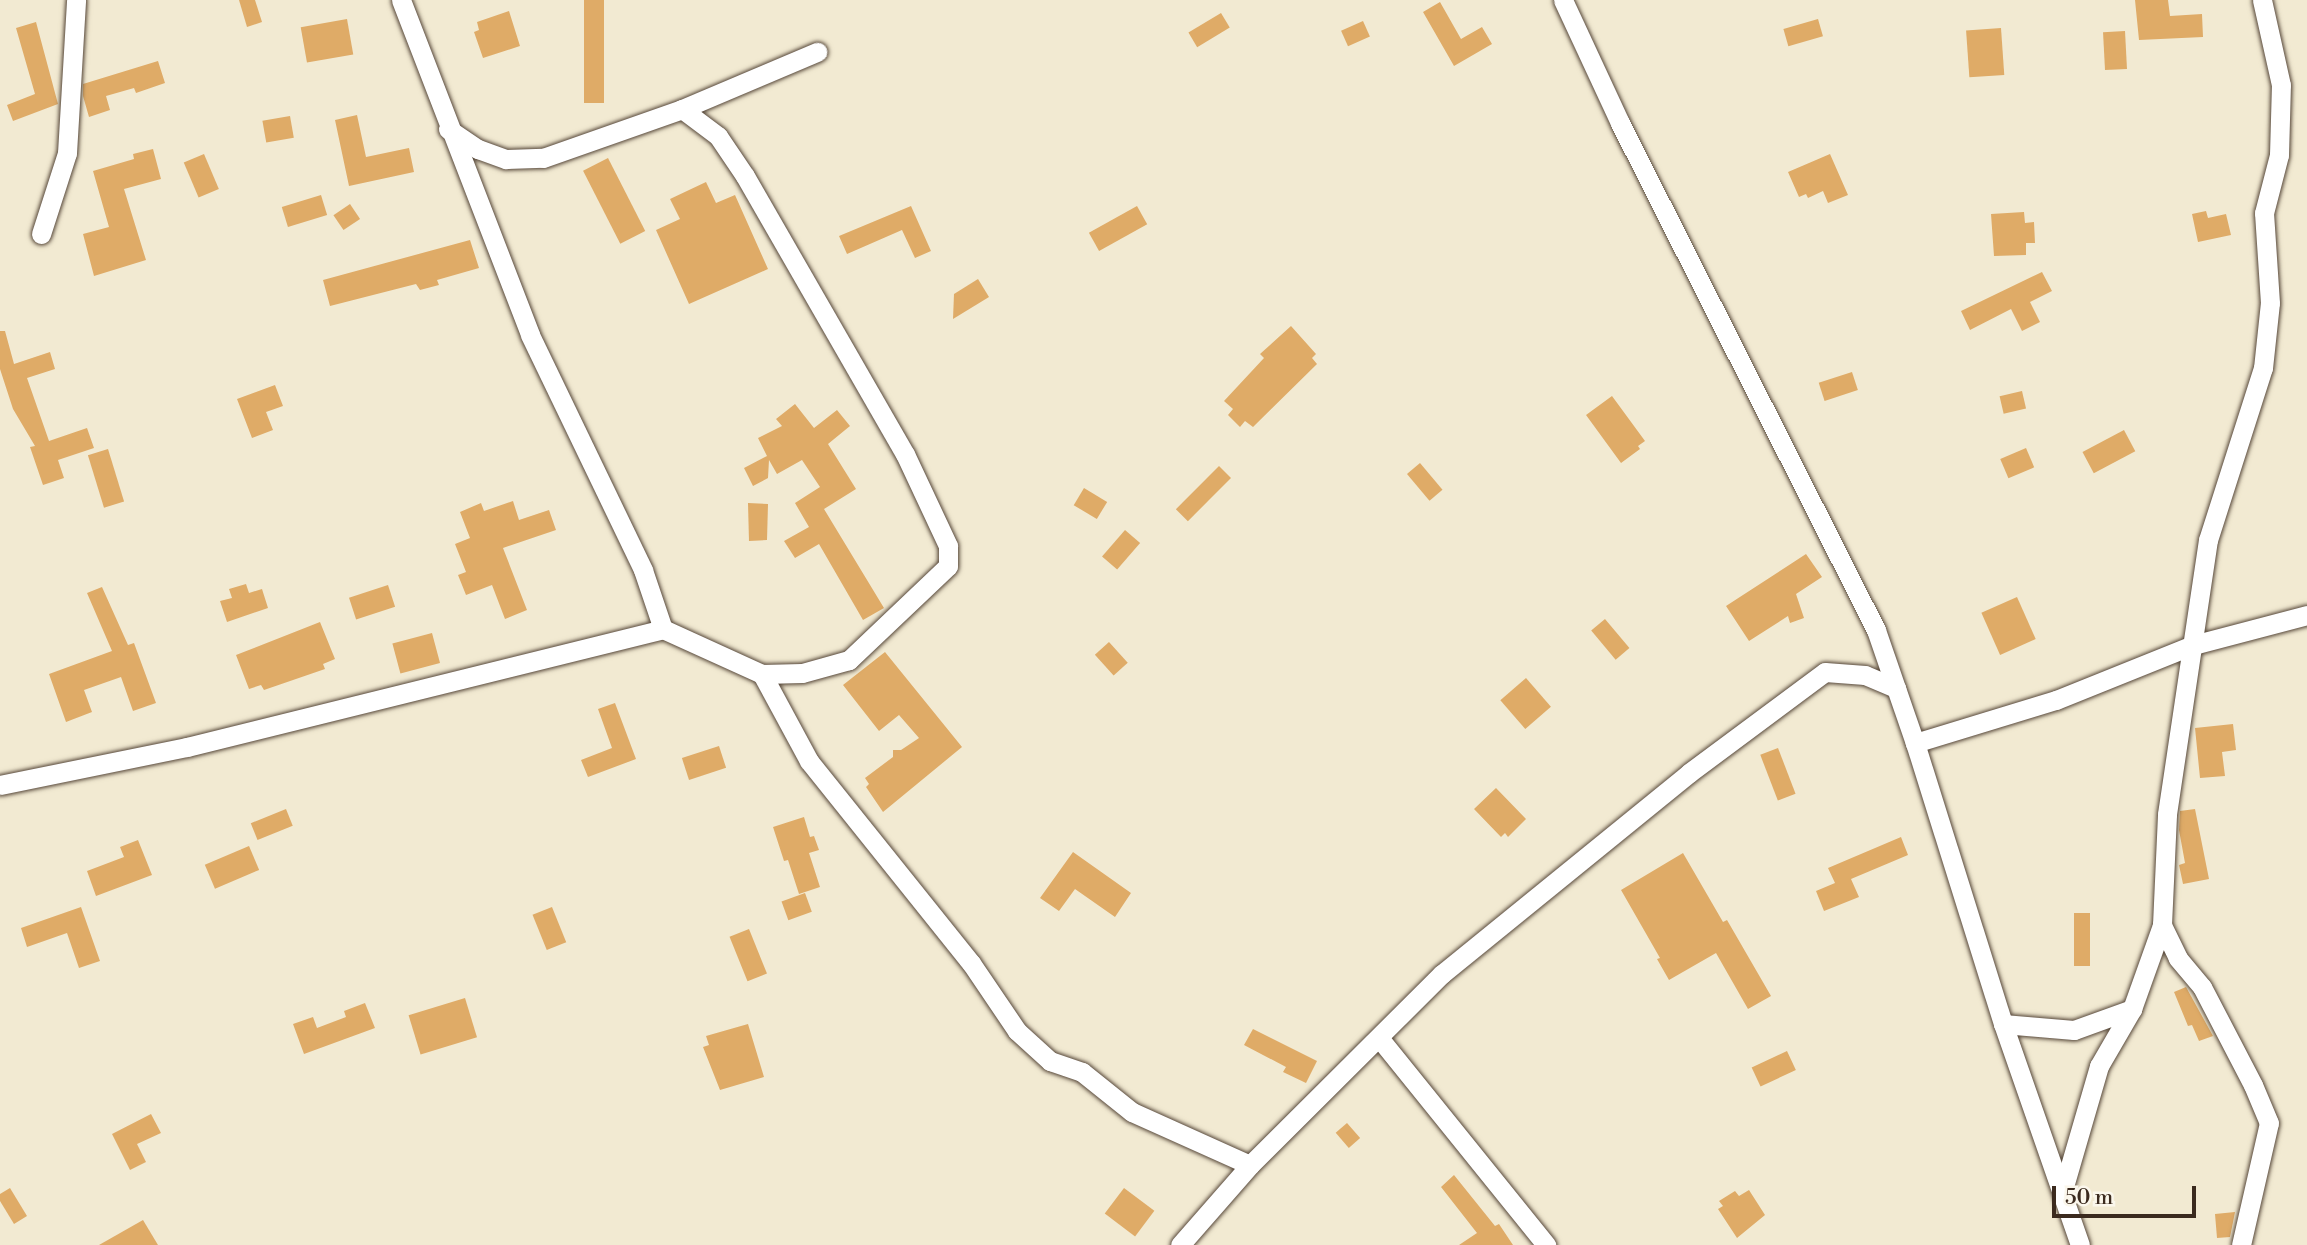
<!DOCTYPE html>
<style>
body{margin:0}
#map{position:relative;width:2307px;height:1245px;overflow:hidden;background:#f2ead2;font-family:"Libre Bodoni",serif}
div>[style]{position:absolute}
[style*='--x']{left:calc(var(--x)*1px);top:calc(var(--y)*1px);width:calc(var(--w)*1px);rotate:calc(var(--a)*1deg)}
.building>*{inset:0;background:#dfab67;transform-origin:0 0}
.roads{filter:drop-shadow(0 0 2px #564739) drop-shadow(0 0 2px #564739)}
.minor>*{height:19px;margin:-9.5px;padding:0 9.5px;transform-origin:9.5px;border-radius:9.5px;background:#fff}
span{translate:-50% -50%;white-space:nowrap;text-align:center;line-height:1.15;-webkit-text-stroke:6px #fbf7ec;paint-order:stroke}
.scale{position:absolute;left:2052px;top:1186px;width:144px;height:32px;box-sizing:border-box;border:4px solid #3b2a1e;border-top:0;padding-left:9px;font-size:21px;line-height:24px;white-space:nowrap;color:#3b2a1e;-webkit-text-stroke:5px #fbf7ec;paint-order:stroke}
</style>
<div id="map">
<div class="building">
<i style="clip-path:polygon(239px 0,255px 0,262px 22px,247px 27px)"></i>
<i style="left:584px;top:0;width:20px;height:103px"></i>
<i style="clip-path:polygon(2135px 0,2168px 0,2170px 16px,2202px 14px,2203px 37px,2139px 40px)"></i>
<i style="clip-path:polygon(1440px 2px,1461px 39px,1482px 27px,1492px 44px,1454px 66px,1423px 12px)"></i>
<i style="clip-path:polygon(509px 11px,520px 46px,483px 58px,474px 32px,479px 30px,477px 22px)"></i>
<i style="left:1221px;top:13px;width:17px;height:38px;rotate:59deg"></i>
<i style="left:347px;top:19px;width:36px;height:47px;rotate:80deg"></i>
<i style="left:1818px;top:19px;width:18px;height:36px;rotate:74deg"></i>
<i style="left:1363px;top:21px;width:17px;height:24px;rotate:66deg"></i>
<i style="clip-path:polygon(36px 22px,58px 104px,13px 121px,7px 105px,35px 94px,16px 28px)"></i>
<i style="left:2001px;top:28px;width:47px;height:35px;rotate:86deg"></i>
<i style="left:2125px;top:31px;width:38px;height:22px;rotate:87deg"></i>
<i style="clip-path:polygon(158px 61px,165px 83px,136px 93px,134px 88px,106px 96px,110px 110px,89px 117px,83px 96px,83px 84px)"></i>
<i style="clip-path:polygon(357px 115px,366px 157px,409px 148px,414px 172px,349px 186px,335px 120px)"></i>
<i style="left:290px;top:116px;width:22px;height:28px;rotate:80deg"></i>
<i style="clip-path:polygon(153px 149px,161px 179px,124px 189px,146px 260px,94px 276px,83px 234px,109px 227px,93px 171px,134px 159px,133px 154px)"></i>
<i style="left:204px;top:154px;width:38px;height:22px;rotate:67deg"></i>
<i style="clip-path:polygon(1830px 154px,1848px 195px,1828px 203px,1823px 191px,1808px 198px,1806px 194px,1799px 197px,1788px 172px)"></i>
<i style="left:608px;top:158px;width:82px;height:28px;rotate:63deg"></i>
<i style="clip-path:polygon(706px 182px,716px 203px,735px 195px,768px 269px,689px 304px,656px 230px,680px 219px,670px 199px)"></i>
<i style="left:321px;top:195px;width:21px;height:41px;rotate:73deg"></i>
<i style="left:350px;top:204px;width:18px;height:20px;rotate:56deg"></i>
<i style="clip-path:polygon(911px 206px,931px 251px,915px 258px,902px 230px,847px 254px,839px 236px)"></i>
<i style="left:1137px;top:206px;width:21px;height:55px;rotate:61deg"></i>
<i style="clip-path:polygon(2206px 211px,2208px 218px,2226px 214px,2231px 235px,2198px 242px,2192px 214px)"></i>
<i style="clip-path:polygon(2024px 212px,2025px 223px,2034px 222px,2035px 243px,2026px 243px,2026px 255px,1994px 256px,1991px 214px)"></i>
<i style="clip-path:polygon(470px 240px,479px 268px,437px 280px,439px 285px,420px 290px,416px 284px,330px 306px,323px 280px)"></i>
<i style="clip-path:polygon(2042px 272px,2052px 291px,2030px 302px,2040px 322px,2022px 331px,2011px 309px,1970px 330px,1961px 311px)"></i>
<i style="clip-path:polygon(978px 279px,989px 297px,953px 319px,954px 294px)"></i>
<i style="clip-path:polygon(1291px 326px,1316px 354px,1312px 358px,1317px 364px,1253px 427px,1245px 421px,1240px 427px,1228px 415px,1233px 409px,1224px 401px,1264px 358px,1260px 354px)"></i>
<i style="clip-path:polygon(0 331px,5px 331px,14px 364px,50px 352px,55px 369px,27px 378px,49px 441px,87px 428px,94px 448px,58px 460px,64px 478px,43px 485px,30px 447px,35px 446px,13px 409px,0 369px)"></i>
<i style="left:1852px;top:372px;width:19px;height:35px;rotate:72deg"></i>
<i style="clip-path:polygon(275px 385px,283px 406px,266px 412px,273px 430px,252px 438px,237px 399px)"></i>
<i style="left:2022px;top:391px;width:18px;height:23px;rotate:77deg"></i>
<i style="clip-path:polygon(1612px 396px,1645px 441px,1638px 446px,1640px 449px,1621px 463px,1586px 415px)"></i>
<i style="clip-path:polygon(795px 404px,814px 428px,837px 410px,850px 426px,828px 444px,856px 489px,824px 509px,884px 608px,863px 620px,819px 544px,795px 558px,784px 541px,809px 527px,795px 503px,820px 487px,802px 460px,777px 474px,769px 460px,768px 478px,753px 486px,744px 468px,767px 456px,758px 438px,782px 426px,776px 419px)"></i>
<i style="left:2124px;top:430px;width:24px;height:47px;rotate:62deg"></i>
<i style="left:2026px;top:448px;width:21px;height:28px;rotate:67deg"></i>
<i style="left:108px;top:449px;width:55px;height:21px;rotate:73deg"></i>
<i style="left:1420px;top:463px;width:35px;height:17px;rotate:50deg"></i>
<i style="left:1219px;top:466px;width:17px;height:61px;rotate:45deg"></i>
<i style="left:1084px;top:488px;width:27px;height:20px;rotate:31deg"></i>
<i style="clip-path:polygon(513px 501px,519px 520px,549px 510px,556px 530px,503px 548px,527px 610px,505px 619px,492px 585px,466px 595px,458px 575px,466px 572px,455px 544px,470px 538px,460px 512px,481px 503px,484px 511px)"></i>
<i style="clip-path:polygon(748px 503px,768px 504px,767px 540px,749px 541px)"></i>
<i style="left:1125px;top:530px;width:20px;height:35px;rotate:41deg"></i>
<i style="clip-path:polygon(1806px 554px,1822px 577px,1796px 594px,1804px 618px,1790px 623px,1788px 616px,1749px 641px,1726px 606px)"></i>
<i style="clip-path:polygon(246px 584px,249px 593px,262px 589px,268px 608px,227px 622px,220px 601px,232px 598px,229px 589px)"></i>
<i style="left:388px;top:585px;width:23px;height:41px;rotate:72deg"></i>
<i style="clip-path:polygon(102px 587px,128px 645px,134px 643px,156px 703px,133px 711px,121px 677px,84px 690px,92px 712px,66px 722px,49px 674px,112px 651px,87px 593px)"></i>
<i style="left:2017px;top:597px;width:46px;height:39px;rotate:66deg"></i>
<i style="left:1605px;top:619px;width:38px;height:18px;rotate:50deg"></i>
<i style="clip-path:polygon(320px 622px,335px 659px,323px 664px,325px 669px,264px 690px,261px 685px,249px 689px,236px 655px)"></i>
<i style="left:432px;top:633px;width:31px;height:41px;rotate:75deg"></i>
<i style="left:1109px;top:642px;width:28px;height:19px;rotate:48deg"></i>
<i style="clip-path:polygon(885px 652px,962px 747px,883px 812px,866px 787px,869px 784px,865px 778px,893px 757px,893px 750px,901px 750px,919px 738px,899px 715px,879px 731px,843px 685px)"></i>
<i style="left:1526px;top:678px;width:38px;height:34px;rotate:49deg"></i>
<i style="clip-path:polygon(615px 703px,636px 759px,588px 777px,581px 760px,612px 748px,598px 709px)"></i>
<i style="clip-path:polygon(2233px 724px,2236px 750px,2222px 752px,2225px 776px,2200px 778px,2195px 728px)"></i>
<i style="left:719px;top:746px;width:23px;height:39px;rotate:72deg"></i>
<i style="left:1778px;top:748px;width:49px;height:19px;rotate:69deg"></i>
<i style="clip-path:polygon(1496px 788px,1526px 819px,1508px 837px,1505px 833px,1501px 837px,1474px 809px)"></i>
<i style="left:286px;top:809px;width:18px;height:38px;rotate:68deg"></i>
<i style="clip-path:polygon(2195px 809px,2209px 879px,2183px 884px,2179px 865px,2185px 863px,2179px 830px,2180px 811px)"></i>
<i style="clip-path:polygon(804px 817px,810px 837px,814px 836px,819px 850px,809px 853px,820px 887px,799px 894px,788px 860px,784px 861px,773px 827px)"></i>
<i style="clip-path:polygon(1901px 837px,1908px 855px,1851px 879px,1859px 897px,1824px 911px,1816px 891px,1835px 883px,1828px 868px)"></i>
<i style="clip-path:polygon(138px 840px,152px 875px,96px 896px,87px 871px,124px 857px,120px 847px)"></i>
<i style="left:249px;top:846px;width:26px;height:48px;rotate:67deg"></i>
<i style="clip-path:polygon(1073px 852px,1131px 893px,1115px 917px,1075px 889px,1059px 911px,1040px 898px)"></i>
<i style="clip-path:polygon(1683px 853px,1723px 922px,1727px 920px,1771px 996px,1748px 1009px,1716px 953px,1669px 980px,1657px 959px,1660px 958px,1621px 890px)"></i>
<i style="left:805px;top:893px;width:20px;height:25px;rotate:70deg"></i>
<i style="clip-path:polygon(81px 907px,100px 961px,79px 968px,67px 933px,27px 947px,21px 928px)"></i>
<i style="left:552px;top:907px;width:38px;height:21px;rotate:68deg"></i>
<i style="left:2074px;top:913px;width:16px;height:53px"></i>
<i style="left:749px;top:929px;width:48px;height:21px;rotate:68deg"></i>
<i style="clip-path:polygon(2186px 987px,2213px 1036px,2199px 1041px,2192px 1025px,2188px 1026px,2174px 992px)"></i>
<i style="left:465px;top:998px;width:41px;height:59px;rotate:73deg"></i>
<i style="clip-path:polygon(365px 1003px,375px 1028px,304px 1054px,293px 1024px,313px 1017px,317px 1028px,346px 1017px,344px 1011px)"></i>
<i style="clip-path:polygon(748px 1024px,764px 1077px,720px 1090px,703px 1047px,709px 1045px,706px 1036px)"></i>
<i style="clip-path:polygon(1253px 1029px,1317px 1061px,1306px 1083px,1283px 1072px,1286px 1067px,1244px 1045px)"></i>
<i style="left:1787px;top:1051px;width:21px;height:39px;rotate:65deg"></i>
<i style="clip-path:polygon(151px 1114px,161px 1133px,137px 1144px,146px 1162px,130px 1170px,112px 1134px)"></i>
<i style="left:1347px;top:1123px;width:20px;height:15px;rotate:49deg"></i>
<i style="clip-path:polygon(1454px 1175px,1495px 1226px,1499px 1224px,1513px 1245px,1459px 1245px,1477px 1233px,1441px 1187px)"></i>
<i style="clip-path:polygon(10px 1188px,27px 1216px,14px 1224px,0 1201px,0 1194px)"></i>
<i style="left:1124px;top:1188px;width:38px;height:32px;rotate:37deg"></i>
<i style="clip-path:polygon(1749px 1190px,1765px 1215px,1737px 1238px,1718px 1209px,1723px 1206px,1719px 1201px,1735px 1191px,1739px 1196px)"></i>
<i style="clip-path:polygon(2235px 1212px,2230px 1237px,2217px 1238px,2215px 1214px)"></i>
<i style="clip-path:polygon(143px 1220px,158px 1245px,99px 1245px)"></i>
</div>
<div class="roads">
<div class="minor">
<i style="--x:401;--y:0;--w:359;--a:68.9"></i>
<i style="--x:530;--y:335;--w:261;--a:64.3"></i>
<i style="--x:643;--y:570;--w:62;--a:71.3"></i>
<i style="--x:663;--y:629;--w:109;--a:24.4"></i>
<i style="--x:762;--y:674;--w:99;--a:61.6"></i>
<i style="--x:809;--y:761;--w:259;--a:51.3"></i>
<i style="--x:971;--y:963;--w:82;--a:55.9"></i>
<i style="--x:1017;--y:1031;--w:45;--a:42.3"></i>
<i style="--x:1050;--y:1061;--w:34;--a:19"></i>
<i style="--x:1082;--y:1072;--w:64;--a:38.7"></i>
<i style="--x:1132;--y:1112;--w:129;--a:24.2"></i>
<i style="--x:1563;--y:0;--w:136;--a:65.1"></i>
<i style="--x:1620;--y:123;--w:568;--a:63.21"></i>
<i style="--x:1876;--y:630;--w:120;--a:71"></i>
<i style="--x:1915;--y:743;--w:294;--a:72.6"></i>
<i style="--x:2003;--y:1024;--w:234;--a:70.8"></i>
<i style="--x:682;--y:109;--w:45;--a:36.9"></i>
<i style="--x:718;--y:136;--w:48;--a:56"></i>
<i style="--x:745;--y:176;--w:321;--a:60.1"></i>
<i style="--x:905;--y:454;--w:102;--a:64.9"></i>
<i style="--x:948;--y:546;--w:20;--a:90"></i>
<i style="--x:948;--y:566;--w:137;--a:136.5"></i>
<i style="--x:849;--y:660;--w:49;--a:164.5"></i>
<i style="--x:802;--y:673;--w:40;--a:178.6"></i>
<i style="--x:448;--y:129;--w:36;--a:34"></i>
<i style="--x:478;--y:149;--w:30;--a:20"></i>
<i style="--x:506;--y:159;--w:37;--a:-2"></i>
<i style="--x:543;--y:158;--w:147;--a:-19.4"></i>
<i style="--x:682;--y:109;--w:147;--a:-22.9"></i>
<i style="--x:41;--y:234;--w:85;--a:-72.2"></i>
<i style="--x:67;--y:153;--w:153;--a:-86.6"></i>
<i style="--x:1915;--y:743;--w:147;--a:-17"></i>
<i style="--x:2056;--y:700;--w:148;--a:-21.9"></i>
<i style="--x:2193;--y:645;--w:118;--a:-14.7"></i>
<i style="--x:0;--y:785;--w:191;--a:-11.5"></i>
<i style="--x:187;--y:747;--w:490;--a:-13.9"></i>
<i style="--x:2003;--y:1024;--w:71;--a:4.8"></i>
<i style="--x:2074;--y:1030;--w:62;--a:-19.9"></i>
<i style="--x:1380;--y:1039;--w:265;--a:51.1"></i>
<i style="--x:2063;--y:1190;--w:129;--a:-73.8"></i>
<i style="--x:2099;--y:1066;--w:66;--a:-59.9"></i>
<i style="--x:2132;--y:1009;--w:89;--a:-70.3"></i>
<i style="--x:1180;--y:1245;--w:106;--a:-48.8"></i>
<i style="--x:1250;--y:1165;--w:271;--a:-44.9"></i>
<i style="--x:1442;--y:974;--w:318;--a:-39.1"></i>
<i style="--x:1689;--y:773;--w:169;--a:-36.6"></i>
<i style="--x:1825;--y:672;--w:40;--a:4.3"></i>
<i style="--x:1865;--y:675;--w:34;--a:23"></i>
<i style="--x:2241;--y:1245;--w:125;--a:-77.1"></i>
<i style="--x:2269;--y:1123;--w:41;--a:-112.8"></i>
<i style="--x:2253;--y:1085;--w:110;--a:-117.5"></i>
<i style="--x:2202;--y:987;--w:38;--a:-130"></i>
<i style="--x:2178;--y:958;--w:37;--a:-116"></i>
<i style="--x:2162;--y:925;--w:111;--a:-87.4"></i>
<i style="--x:2167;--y:814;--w:277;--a:-81.5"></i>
<i style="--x:2208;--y:540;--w:181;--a:-72.3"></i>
<i style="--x:2263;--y:368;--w:65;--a:-83.9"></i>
<i style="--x:2270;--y:303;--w:90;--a:-93.8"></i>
<i style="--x:2264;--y:213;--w:60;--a:-75.5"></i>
<i style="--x:2279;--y:155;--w:70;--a:-88.4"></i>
<i style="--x:2281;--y:85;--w:87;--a:-102.6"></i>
</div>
</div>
<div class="scale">50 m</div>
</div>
